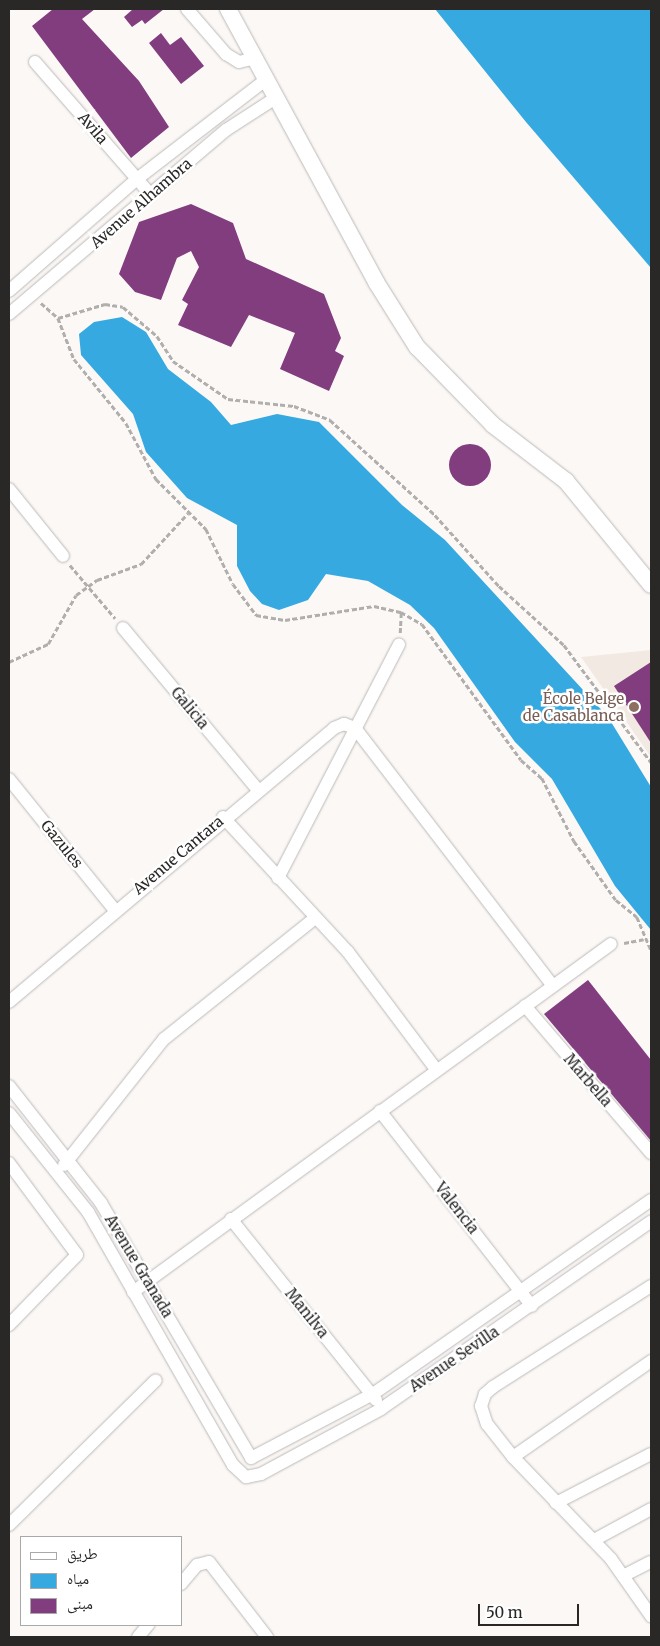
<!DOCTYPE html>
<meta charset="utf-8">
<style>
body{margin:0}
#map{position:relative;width:660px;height:1646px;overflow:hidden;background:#fbf8f6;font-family:Merriweather,"Noto Naskh Arabic",serif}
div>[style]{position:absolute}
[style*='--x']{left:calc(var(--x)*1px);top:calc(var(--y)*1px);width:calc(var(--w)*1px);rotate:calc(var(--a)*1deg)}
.built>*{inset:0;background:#f3e9e3}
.water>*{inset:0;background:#36a9e1}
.building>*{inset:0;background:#823d7f}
.round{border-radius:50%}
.path>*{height:2.5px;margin-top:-1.25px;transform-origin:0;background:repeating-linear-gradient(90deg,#b1afad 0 5px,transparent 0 7.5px)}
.roads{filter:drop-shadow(0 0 1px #bcb9b8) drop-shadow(0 0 1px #bcb9b8)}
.street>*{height:12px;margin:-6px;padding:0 6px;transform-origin:6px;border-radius:6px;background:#fff}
.secondary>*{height:16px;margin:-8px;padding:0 8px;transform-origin:8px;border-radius:8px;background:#fff}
.dots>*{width:14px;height:14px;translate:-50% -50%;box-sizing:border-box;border:2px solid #fff;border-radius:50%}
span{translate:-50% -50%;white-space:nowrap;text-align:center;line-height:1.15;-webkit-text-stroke:5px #fff;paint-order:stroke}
.street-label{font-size:15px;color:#292827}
.education-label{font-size:15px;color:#785e54}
.right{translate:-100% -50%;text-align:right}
.frame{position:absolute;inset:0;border:10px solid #292827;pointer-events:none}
.legend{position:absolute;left:20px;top:1536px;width:162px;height:90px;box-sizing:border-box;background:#fff;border:1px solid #a9a9a9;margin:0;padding:6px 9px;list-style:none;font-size:15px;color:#292827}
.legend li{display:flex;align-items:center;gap:10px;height:25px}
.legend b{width:25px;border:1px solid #a9a9a9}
.scale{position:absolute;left:478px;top:1604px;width:101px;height:22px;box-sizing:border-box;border:2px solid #292827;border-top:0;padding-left:6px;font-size:15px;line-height:18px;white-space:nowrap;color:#292827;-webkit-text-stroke:4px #fff;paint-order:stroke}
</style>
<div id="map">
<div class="built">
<i style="clip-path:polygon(651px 650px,651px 757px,581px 657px)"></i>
</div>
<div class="water">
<i style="clip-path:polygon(435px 9px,651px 9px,651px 268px,526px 122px)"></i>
<i style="clip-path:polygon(122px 317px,146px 332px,168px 369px,211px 402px,231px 425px,277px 414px,319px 422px,402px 505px,445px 540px,608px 717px,651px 787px,651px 930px,615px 886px,552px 779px,515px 742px,434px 628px,410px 605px,368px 581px,326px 574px,308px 600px,279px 610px,262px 604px,250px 591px,237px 566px,237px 525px,187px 498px,146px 452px,133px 414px,81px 355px,79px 334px,94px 322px)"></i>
</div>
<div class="building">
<i style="clip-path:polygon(53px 9px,95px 9px,82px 19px,139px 81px,169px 127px,131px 158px,32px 26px)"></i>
<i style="clip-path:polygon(133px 9px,164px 9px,145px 24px,142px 20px,132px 27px,124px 17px)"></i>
<i style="clip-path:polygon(161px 33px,170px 45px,181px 37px,204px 66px,181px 84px,149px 43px)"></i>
<i style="clip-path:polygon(191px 204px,233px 223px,246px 259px,324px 294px,341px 338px,335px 351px,344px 356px,329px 391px,280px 369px,295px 333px,249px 315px,231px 347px,178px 325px,188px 304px,182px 300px,199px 267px,191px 251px,177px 258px,161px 300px,135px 292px,119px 274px,139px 222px)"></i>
<i class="round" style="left:449px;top:444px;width:42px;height:42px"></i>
<i style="clip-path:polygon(651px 662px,651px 743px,614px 686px)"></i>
<i style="clip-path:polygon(588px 980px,651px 1060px,651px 1141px,544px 1014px)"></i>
</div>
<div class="path">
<i style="--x:41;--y:303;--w:23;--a:41"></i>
<i style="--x:58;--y:318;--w:49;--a:-16.6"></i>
<i style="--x:105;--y:304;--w:18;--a:9"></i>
<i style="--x:123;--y:307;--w:45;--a:40.5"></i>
<i style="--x:157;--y:336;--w:30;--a:57"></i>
<i style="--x:173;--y:361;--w:67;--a:34.6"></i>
<i style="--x:228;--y:399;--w:66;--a:6.1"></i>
<i style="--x:294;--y:406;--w:39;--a:21"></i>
<i style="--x:330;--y:420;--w:142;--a:42.1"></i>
<i style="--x:435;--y:515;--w:96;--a:48"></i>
<i style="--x:499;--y:586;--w:88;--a:42.2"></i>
<i style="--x:564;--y:645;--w:146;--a:53.4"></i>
<i style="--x:58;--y:318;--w:44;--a:68.7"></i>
<i style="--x:74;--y:359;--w:82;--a:50.9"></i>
<i style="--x:126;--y:423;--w:64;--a:61.8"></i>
<i style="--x:156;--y:479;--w:71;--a:45"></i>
<i style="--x:206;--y:529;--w:61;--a:63.9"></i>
<i style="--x:233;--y:584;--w:39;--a:53"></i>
<i style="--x:256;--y:615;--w:29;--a:10"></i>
<i style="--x:285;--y:620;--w:90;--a:-8.9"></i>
<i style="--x:374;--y:606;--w:28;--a:13"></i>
<i style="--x:401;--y:612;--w:24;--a:30"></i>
<i style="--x:422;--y:624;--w:168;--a:53.9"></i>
<i style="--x:521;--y:760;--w:28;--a:41"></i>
<i style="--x:542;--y:778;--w:71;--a:63.1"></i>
<i style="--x:574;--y:841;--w:72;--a:54.6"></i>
<i style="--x:616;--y:900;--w:27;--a:39"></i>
<i style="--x:637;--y:917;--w:36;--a:67"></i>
<i style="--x:70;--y:565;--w:70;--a:49.7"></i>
<i style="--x:400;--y:633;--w:21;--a:-87"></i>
<i style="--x:9;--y:662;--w:43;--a:-24.8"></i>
<i style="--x:48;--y:644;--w:56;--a:-60.3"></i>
<i style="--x:76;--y:595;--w:26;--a:-36"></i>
<i style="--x:97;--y:580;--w:47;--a:-20"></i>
<i style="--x:141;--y:564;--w:69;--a:-47.3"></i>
<i style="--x:624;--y:943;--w:20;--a:-11"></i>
</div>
<div class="roads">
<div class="street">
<i style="--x:187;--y:9;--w:60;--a:49.1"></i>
<i style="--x:226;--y:54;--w:15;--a:32"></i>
<i style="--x:239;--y:62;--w:18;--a:-13"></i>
<i style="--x:35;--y:62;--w:175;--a:48.9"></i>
<i style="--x:9;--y:291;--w:170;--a:-41.2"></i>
<i style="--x:137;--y:179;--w:165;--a:-37.6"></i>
<i style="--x:9;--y:314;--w:285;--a:-40.3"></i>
<i style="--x:226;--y:130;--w:61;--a:-32.9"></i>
<i style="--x:9;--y:489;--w:86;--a:51.1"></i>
<i style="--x:123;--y:628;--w:209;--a:50.2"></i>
<i style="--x:355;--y:728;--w:325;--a:52.5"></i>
<i style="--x:9;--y:779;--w:167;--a:51.1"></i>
<i style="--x:223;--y:817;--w:184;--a:47.2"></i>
<i style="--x:348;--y:952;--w:146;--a:53.1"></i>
<i style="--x:278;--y:878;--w:263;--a:-62.6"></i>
<i style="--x:9;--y:1002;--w:425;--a:-40.1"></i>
<i style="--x:334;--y:728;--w:11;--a:-22"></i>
<i style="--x:344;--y:724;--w:12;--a:20"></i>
<i style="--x:525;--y:1006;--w:194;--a:49.4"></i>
<i style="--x:9;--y:1086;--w:149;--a:51.8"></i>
<i style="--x:101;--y:1203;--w:296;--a:59.5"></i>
<i style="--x:380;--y:1111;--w:247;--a:52.1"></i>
<i style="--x:9;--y:1113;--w:127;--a:51.4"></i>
<i style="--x:88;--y:1212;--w:292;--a:60.2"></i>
<i style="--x:233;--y:1465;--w:18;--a:43"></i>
<i style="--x:9;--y:1163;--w:114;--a:53.5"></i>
<i style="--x:77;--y:1255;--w:98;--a:134.2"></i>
<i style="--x:64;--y:1165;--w:161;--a:-51.6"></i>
<i style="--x:164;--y:1039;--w:192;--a:-38.7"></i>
<i style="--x:231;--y:1219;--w:232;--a:51.3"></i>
<i style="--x:651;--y:1286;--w:188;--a:147.4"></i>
<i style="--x:493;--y:1387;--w:11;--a:139"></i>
<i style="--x:485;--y:1394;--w:13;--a:108"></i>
<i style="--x:481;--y:1406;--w:19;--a:72"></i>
<i style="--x:487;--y:1424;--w:42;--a:51.8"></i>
<i style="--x:513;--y:1457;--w:141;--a:46.1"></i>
<i style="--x:611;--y:1559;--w:70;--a:54.9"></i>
<i style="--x:133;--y:1292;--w:591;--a:-36.06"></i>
<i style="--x:513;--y:1457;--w:168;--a:-34.8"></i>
<i style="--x:251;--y:1458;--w:138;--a:-27.7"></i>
<i style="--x:373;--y:1394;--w:339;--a:-34.9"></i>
<i style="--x:246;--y:1477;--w:15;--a:-11"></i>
<i style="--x:261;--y:1474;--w:136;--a:-28.4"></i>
<i style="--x:381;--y:1409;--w:329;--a:-34.8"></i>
<i style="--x:556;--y:1503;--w:107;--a:-27.3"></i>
<i style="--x:9;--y:1525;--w:206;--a:-44.6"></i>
<i style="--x:594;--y:1540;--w:65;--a:-28.5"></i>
<i style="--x:623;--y:1576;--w:31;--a:-27"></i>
<i style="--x:181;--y:1584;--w:25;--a:-50"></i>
<i style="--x:197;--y:1565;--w:12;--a:-14"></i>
<i style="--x:209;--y:1562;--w:95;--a:52.3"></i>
<i style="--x:138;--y:1637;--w:16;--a:-50"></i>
</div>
<div class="secondary">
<i style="--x:228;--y:9;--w:311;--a:61.5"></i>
<i style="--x:376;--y:282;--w:77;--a:57.8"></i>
<i style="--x:417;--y:347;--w:109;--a:45.7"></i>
<i style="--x:493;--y:425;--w:92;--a:37.5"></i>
<i style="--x:566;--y:481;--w:134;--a:50.7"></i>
</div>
</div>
<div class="dots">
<i style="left:634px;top:707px;background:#8d6e63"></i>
</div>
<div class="street-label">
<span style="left:93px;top:128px;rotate:49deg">Avila</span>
<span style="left:141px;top:203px;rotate:-41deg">Avenue Alhambra</span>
<span style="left:190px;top:708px;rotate:50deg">Galicia</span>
<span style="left:62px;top:844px;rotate:51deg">Gazules</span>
<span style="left:178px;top:855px;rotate:-40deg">Avenue Cantara</span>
<span style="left:588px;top:1080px;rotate:49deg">Marbella</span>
<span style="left:457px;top:1208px;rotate:52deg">Valencia</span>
<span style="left:139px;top:1266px;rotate:59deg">Avenue Granada</span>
<span style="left:307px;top:1313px;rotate:51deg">Manilva</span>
<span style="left:454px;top:1359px;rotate:-34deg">Avenue Sevilla</span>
</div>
<div class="education-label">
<span class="right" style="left:624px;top:707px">École Belge<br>de Casablanca</span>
</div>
<div class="frame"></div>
<ul class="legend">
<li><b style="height:6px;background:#fff"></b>طريق</li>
<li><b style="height:14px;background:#36a9e1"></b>مياه</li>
<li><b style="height:14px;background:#823d7f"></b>مبنى</li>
</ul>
<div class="scale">50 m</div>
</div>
